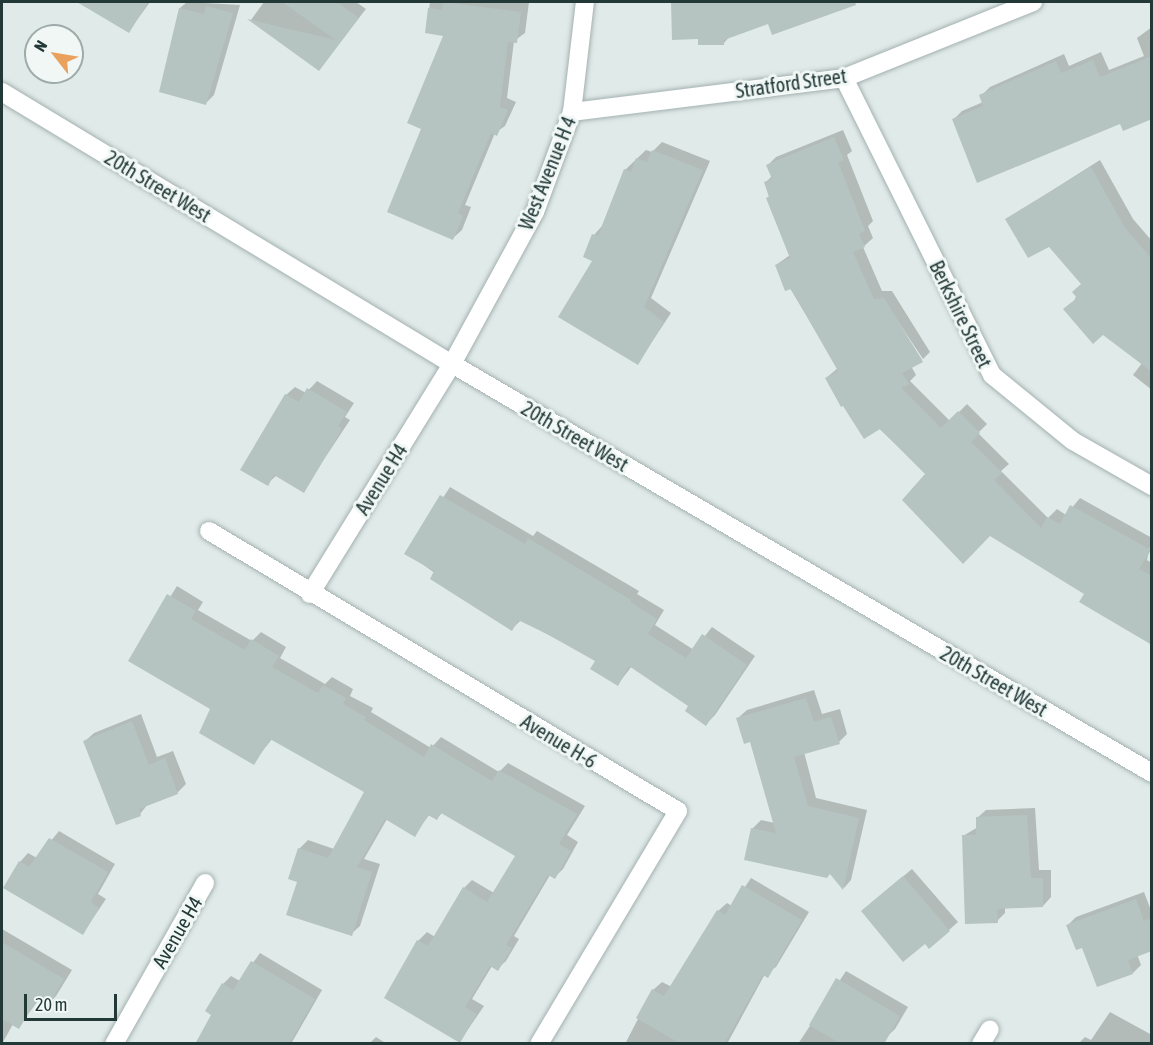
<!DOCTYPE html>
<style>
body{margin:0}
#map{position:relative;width:1153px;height:1045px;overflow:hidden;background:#e0eae8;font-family:"Asap Condensed",sans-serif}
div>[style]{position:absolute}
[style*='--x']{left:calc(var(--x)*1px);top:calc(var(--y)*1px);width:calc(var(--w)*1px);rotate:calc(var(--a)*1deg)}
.shadow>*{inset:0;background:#0003}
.building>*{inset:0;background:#b5c4c1}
.roads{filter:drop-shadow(0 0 2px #a3b1b0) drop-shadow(0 0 2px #a3b1b0)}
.street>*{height:18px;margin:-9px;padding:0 9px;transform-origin:9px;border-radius:9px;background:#fff}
.secondary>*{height:18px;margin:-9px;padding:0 9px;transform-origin:9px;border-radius:9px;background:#fff}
span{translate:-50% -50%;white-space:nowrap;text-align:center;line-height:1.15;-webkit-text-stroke:6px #f0f7f5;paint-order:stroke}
.street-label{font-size:20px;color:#223938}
.frame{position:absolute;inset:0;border:3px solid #223938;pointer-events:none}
.north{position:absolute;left:24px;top:24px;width:60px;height:60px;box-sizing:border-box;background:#f0f7f5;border:2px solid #9eaba9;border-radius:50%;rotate:301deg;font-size:16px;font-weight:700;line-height:24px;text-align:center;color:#223938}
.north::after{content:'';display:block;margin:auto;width:21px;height:27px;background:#eaa15e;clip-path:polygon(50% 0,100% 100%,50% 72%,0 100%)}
.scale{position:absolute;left:24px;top:994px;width:93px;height:27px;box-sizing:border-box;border:3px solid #223938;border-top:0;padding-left:8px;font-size:18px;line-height:21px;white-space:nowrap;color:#223938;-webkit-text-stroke:4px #f0f7f5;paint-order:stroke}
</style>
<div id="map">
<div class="shadow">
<i style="clip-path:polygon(77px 2px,150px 2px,129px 31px)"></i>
<i style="clip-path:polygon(187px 2px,240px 5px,214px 95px,206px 103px,180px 8px)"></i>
<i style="clip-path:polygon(264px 2px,356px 2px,366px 9px,319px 69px,251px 20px)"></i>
<i style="clip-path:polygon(430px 2px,529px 2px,525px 33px,514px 41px,507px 98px,516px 102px,505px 126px,495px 133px,465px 205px,471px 207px,462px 230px,453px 238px,423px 128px,445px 35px,426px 32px)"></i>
<i style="clip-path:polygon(673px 2px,822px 2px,825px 9px,769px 22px,730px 36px,724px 43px,700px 37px,674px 38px)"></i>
<i style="clip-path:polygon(1152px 27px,1152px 117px,1121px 122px,954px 119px,962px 111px,983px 102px,981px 96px,990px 87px,1064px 54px,1069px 66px,1101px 52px,1109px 70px,1144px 56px,1137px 38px)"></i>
<i style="clip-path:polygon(843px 130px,852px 151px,847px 155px,873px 221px,868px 226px,873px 238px,863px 247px,882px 291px,892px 291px,930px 352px,923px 359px,879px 293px,922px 360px,911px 366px,916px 375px,910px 381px,950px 421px,967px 404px,987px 424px,978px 433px,1009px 464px,1001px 471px,1048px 518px,1057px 509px,1066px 515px,1080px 498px,1152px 538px,1147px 560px,1152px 563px,1152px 643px,927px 474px,826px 378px,838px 368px,776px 265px,790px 255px,767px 198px,770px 195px,765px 183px,772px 176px,768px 165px,776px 157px)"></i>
<i style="clip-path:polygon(662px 142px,710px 161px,651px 298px,671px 313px,638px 363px,595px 260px,594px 235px,602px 226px,625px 170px,646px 150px,652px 152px)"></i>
<i style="clip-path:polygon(1100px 160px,1133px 219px,1152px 241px,1152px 390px,1133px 375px,1142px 363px,1074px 301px,1082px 284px,1049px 245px,1007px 219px)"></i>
<i style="clip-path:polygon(317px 381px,354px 403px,345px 417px,350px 420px,303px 491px,277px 475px,267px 484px,286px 395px,295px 387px,306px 393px)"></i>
<i style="clip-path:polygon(450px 487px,533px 536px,537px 531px,639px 591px,637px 594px,664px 610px,655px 625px,694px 650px,712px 627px,755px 656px,715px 715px,706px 724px,690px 705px,632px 666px,618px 684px,597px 661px,521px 620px,512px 629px,407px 553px)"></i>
<i style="clip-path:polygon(177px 586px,203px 602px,198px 610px,252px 641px,261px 632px,286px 647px,280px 658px,325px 684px,332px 677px,353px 689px,350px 696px,373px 708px,371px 712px,431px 748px,441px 737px,499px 772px,508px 763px,585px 806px,567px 835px,578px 842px,563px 869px,555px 877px,550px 875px,514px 936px,519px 939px,506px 961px,497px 969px,492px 966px,472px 999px,484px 1006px,460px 1041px,386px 997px,418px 941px,427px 932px,435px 937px,464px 888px,472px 880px,494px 893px,517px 855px,443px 812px,437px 818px,430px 814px,414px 835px,387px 819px,364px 859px,380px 864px,360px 926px,351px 934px,299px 881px,299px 849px,308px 840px,334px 849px,366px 791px,272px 739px,253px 763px,212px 709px,130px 661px)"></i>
<i style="clip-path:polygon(814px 690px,822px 714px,840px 709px,847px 734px,839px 742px,804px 752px,816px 798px,867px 810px,851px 880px,844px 888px,831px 873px,752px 829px,761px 820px,775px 823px,751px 741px,738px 718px,747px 710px)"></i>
<i style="clip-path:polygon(141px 714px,157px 757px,173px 751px,186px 784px,177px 793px,148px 804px,140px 814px,85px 741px,94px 733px)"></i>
<i style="clip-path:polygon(1035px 808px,1039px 870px,1051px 870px,1051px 897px,1043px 906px,1005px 907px,1005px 913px,997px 921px,963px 836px,978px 827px,977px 818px,986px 810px)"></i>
<i style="clip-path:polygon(59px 831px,115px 864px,98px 894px,106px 899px,83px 933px,20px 862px,28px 853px,37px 858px)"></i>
<i style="clip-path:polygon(912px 869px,958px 922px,930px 947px,871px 903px)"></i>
<i style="clip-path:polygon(751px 878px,809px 912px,776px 967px,765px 974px,727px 1044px,625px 1044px,653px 990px,662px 982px,672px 987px,718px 911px,727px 903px,732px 906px)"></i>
<i style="clip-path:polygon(1144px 892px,1152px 913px,1152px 948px,1137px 954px,1141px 965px,1133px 973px,1068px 925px,1076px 917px)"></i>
<i style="clip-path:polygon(2px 929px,72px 970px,56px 996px,48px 1004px,39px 999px,19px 1027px,13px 1024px,2px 1044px)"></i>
<i style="clip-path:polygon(260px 953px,322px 990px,291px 1044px,197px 1044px,213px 1014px,223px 984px,231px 976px,240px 981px)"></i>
<i style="clip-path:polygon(846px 971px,908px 1007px,895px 1029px,879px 1044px,798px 1044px)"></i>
<i style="clip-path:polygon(1110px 1012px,1152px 1035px,1152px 1044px,1078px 1044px,1085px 1037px,1091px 1040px)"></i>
<i style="clip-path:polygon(376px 1037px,387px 1044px,369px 1044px)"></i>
</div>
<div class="building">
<i style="clip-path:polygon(77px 2px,148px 2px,129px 33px)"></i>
<i style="clip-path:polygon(282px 2px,337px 2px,359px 18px,319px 71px,247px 19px,336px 40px)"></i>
<i style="clip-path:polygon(443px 2px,521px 12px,517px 43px,508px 42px,500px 107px,508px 110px,497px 136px,491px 133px,458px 213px,463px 216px,453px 240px,387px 212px,421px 129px,407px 123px,443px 36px,425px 33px,428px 8px,442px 10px)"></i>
<i style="clip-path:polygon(671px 2px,855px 2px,856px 5px,772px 35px,768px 24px,724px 40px,724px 45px,698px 45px,698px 39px,672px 40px)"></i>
<i style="clip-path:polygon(206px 6px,233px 13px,206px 105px,159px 92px,179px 8px,204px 14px)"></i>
<i style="clip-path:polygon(1152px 56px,1152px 119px,1123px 131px,1120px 124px,977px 183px,952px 119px,983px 106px,979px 95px,1056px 61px,1061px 73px,1093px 60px,1100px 77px)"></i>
<i style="clip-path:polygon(834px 137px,844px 160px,838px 162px,865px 231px,859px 234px,865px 247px,853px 252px,874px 299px,884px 298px,923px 362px,902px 373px,909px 384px,901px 388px,941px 428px,958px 411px,980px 433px,971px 442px,1002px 473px,994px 480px,1041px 528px,1047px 517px,1060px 524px,1070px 505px,1151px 550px,1139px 569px,1152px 576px,1152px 645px,1079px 602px,1084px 594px,990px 536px,963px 564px,902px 500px,925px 474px,880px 429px,864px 439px,843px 406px,841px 407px,825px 378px,838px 371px,791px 289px,785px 291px,775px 265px,790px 258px,766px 198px,769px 197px,764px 182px,772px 179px,766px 165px)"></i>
<i style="clip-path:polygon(652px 150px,703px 170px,644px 307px,664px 322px,638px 365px,558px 317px,592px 261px,583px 257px,592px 234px,598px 236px,624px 169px,631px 172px,636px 158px,647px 162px)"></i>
<i style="clip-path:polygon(1091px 167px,1125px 228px,1152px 259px,1152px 372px,1103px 335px,1093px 344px,1063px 309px,1077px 298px,1072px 292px,1081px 284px,1049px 247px,1028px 258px,1005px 219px)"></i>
<i style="clip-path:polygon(307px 388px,347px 412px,338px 426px,342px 429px,304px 493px,274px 475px,268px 486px,240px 470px,285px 394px,299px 402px)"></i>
<i style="clip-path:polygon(440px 495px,525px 544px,528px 538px,631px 600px,630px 602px,657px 619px,648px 634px,686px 658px,702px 634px,747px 665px,706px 726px,685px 711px,688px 706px,629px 666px,618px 686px,590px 669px,595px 661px,549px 635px,518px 620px,512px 631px,430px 579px,434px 571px,404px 554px)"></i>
<i style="clip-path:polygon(167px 594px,196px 611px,191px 619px,245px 650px,251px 639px,279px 656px,272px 667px,318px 693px,323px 685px,346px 698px,343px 704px,366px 717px,364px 720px,424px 757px,431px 744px,492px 781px,499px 770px,577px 814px,559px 844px,571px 851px,555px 879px,548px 875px,506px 945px,512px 948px,498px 971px,490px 966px,465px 1007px,477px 1014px,460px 1043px,384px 998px,417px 940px,428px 946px,463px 887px,487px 902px,515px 856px,441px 813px,437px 820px,428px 815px,415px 837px,385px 819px,357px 867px,372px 872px,352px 936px,286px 915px,297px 882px,288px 879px,298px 848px,328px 858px,364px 792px,270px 739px,254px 765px,199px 733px,210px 709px,128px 661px)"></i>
<i style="clip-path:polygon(806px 698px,814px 722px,831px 717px,840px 744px,794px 757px,808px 806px,859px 818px,843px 890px,830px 874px,827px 878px,744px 860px,751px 828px,776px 833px,750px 742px,744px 744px,736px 718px)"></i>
<i style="clip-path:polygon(132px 721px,149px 765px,165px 758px,178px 794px,139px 809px,141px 816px,116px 825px,83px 741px)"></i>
<i style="clip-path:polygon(1027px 815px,1031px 878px,1043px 878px,1043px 907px,997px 909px,998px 923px,965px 924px,962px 835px,976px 835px,976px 817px)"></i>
<i style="clip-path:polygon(49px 838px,108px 872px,91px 902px,99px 908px,83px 935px,3px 888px,19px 861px,29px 867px)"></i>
<i style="clip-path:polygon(903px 876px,950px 931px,929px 949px,925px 944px,903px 962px,861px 911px)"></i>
<i style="clip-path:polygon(742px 885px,802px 920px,768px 978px,763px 975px,724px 1044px,681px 1044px,636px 1018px,652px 989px,664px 996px,717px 910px,725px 915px)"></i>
<i style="clip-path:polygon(1136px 899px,1144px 921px,1152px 918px,1152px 951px,1128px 960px,1133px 974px,1097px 987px,1082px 948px,1076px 950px,1066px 925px)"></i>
<i style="clip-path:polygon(2px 942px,64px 979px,48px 1006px,37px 999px,19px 1029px,2px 1019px)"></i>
<i style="clip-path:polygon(251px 961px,315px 999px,289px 1044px,195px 1044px,211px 1015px,205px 1011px,222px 983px,233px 990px)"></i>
<i style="clip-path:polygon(836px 978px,900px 1016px,884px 1044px,841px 1044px,809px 1025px)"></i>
</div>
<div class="roads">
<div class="street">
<i style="--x:844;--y:78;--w:332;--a:63.5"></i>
<i style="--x:992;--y:375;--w:104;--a:39.2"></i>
<i style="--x:1073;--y:441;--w:91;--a:29.7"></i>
<i style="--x:572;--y:112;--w:274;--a:-7.1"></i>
<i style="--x:844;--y:78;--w:204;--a:-21.9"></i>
<i style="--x:209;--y:531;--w:546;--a:30.84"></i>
<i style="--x:678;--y:811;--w:271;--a:120.8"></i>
<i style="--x:310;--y:594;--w:270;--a:-58.3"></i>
<i style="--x:452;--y:364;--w:173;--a:-61.4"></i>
<i style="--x:535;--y:212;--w:107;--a:-69.7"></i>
<i style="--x:572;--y:112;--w:111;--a:-83.3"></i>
<i style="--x:114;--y:1044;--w:185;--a:-60.5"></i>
<i style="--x:981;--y:1044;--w:17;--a:-59"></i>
</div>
<div class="secondary">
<i style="--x:2;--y:92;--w:526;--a:31.15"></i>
<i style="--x:452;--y:364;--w:811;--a:30.3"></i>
</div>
</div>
<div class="street-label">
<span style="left:791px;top:83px;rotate:-8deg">Stratford Street</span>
<span style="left:547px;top:173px;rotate:-68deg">West Avenue H 4</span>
<span style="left:158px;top:186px;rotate:31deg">20th Street West</span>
<span style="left:961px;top:314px;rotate:64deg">Berkshire Street</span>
<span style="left:575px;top:436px;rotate:30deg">20th Street West</span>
<span style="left:381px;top:479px;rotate:-58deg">Avenue H4</span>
<span style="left:994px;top:681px;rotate:30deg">20th Street West</span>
<span style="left:559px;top:741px;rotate:31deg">Avenue H-6</span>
<span style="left:177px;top:932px;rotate:-60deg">Avenue H4</span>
</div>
<div class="frame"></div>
<div class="north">N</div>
<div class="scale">20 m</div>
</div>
